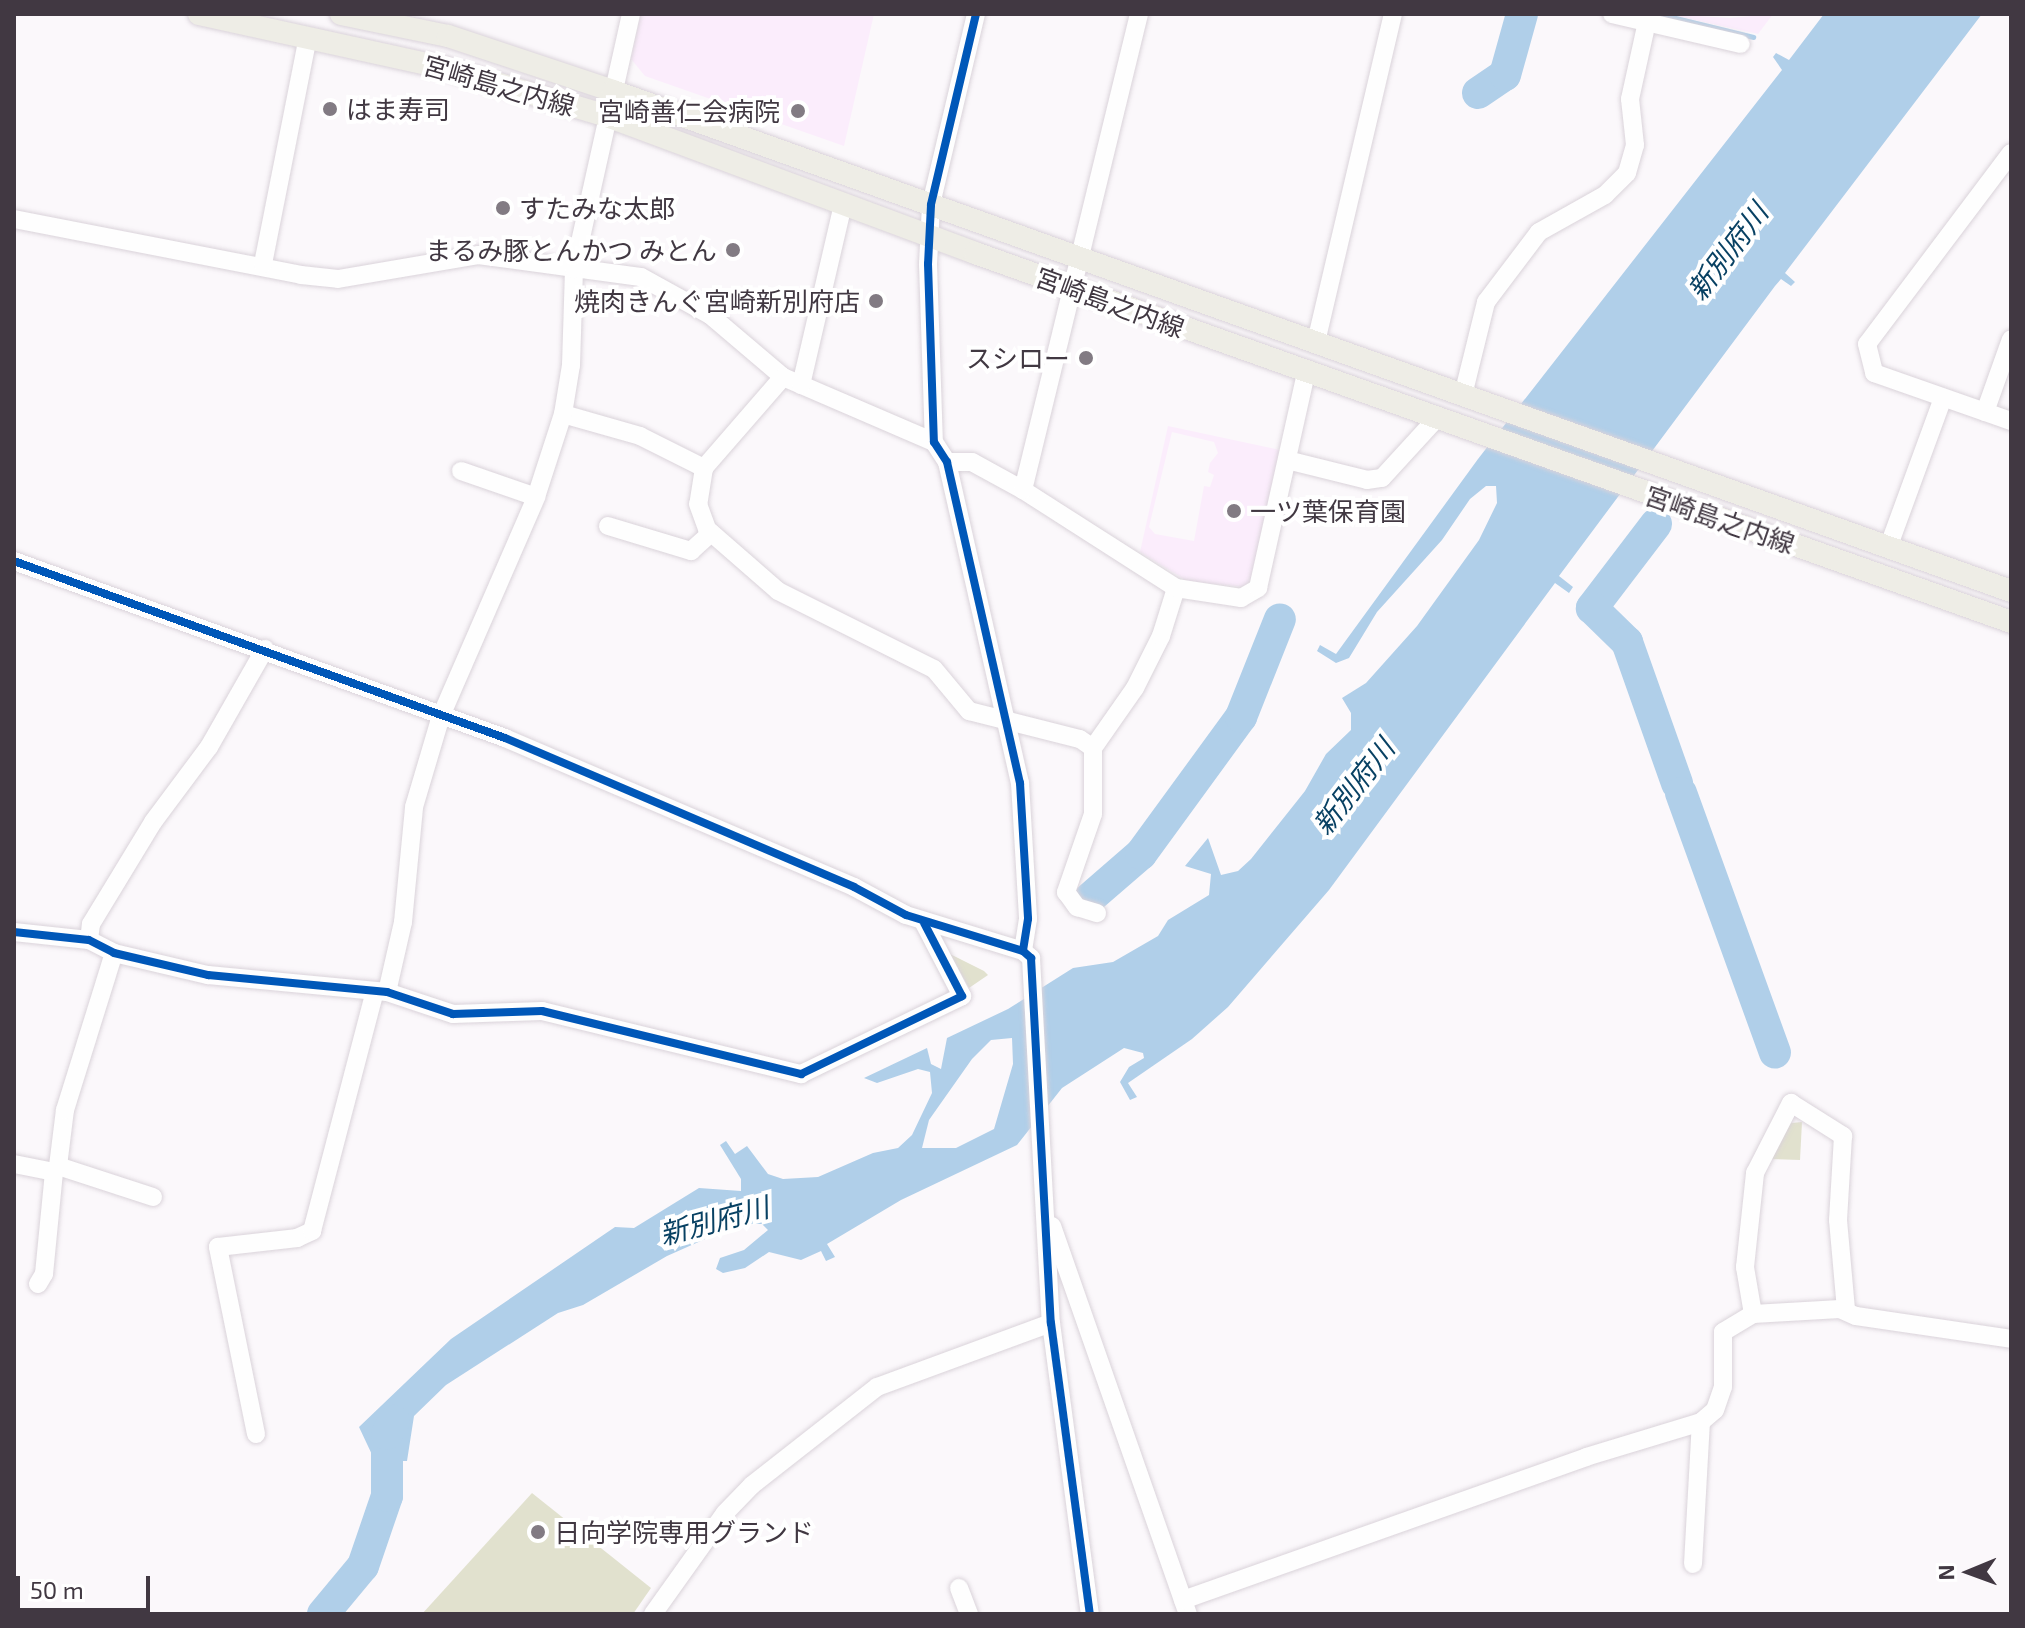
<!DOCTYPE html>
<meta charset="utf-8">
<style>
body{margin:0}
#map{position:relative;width:2025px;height:1628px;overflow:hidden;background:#fbf8fb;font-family:"Exo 2","Noto Sans JP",sans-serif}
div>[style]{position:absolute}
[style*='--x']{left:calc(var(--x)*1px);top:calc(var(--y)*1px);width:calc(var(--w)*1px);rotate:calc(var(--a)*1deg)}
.built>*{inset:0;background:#fbedfc}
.green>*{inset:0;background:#e1e1ce}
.water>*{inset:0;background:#b0cfe9}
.stream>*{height:5px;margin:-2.5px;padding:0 2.5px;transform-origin:2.5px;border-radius:2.5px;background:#b0cfe9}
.river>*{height:32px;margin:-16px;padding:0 16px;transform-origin:16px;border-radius:16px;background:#b0cfe9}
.roads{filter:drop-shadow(0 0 2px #dad3da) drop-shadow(0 0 2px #dad3da)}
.minor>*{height:18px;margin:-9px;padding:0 9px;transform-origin:9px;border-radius:9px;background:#fefefe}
.major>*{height:22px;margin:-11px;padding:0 11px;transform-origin:11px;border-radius:11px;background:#eeede6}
.cycleway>*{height:8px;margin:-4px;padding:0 4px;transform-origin:4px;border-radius:4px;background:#0057b8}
.dots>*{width:22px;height:22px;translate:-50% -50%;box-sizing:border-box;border:4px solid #fff;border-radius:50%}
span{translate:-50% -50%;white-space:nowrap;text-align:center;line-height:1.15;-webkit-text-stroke:8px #fff;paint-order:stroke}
.street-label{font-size:26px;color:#413842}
.poi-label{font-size:26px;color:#413842}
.left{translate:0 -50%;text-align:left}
.right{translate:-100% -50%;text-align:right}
.water-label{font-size:28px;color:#084163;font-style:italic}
.frame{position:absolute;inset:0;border:16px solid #413842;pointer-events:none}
.north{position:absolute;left:1929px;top:1532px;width:80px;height:80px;-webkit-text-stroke:6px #fff;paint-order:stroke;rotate:269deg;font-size:22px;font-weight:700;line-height:32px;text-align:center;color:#413842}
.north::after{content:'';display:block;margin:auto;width:28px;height:36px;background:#413842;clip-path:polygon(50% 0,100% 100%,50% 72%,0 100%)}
.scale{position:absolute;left:16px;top:1576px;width:134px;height:36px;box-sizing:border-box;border:4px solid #413842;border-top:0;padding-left:10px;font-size:24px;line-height:28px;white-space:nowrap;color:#413842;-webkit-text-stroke:6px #fff;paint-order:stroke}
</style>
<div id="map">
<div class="built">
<i style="clip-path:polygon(641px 14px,874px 14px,844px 146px,645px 76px,631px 59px)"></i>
<i style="clip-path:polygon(1668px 14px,1730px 18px,1773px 14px,1758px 34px)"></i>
<i style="clip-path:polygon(evenodd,1168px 426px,1280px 450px,1253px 575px,1245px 587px,1187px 581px,1140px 552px,1168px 426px,1172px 432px,1214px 442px,1218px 453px,1210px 463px,1208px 472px,1214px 475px,1210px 487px,1204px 486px,1194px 541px,1155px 534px,1149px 527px,1172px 432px)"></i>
</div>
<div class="green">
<i style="clip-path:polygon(950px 954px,984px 971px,988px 975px,969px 988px)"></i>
<i style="clip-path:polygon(1802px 1122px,1800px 1160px,1769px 1159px,1791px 1123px)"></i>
<i style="clip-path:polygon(532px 1493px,651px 1588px,633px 1614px,422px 1614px)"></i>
</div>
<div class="water">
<i style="clip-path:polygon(evenodd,1824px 14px,1982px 14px,1785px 273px,1795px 282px,1791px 286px,1781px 279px,1775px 286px,1559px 576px,1573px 587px,1569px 593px,1555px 583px,1329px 890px,1228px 1007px,1192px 1039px,1128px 1083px,1137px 1097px,1130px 1100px,1120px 1082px,1129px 1067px,1144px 1058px,1143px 1053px,1124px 1048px,1062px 1088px,1017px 1145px,901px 1200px,827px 1244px,835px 1257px,826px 1261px,821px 1251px,801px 1260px,769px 1252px,745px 1268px,723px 1273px,716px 1269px,720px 1258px,744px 1250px,768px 1230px,762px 1224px,739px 1224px,667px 1256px,583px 1305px,558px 1313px,446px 1385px,414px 1416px,407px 1461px,375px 1461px,359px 1427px,451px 1339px,615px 1227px,634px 1228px,699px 1188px,741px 1191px,741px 1179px,720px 1145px,726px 1141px,735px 1154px,747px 1146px,768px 1174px,783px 1179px,818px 1177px,873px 1153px,898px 1148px,912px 1135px,932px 1093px,930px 1072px,918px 1069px,877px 1083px,864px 1078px,927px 1048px,931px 1064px,941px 1069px,947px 1038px,1008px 1009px,1073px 968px,1113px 962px,1158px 936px,1168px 920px,1209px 895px,1211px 874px,1185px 866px,1208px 838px,1221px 875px,1238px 871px,1251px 859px,1305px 791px,1326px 754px,1351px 730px,1351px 713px,1342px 698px,1366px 683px,1417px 626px,1479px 540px,1497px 503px,1496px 486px,1486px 486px,1470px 499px,1442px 540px,1377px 612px,1349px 658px,1336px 663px,1317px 651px,1320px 645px,1336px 654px,1478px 459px,1782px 70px,1773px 57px,1776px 53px,1789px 60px,1824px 14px,1012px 1038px,1013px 1064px,994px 1129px,956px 1148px,922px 1148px,929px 1120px,972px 1059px,991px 1040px,1012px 1038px)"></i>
</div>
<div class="stream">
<i style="--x:1659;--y:14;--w:97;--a:13.7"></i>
</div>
<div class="river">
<i style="--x:1478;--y:93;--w:32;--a:-34"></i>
<i style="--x:1505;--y:75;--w:63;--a:-74.4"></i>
<i style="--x:1656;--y:524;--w:106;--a:127.3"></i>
<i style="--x:1592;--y:608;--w:49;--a:44.2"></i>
<i style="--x:1627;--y:642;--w:150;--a:70.5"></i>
<i style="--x:1681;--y:793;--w:276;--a:70.1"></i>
<i style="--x:1090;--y:898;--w:67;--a:-40.8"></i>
<i style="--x:1141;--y:854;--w:170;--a:-53.9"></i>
<i style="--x:1241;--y:717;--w:105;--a:-68.3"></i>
<i style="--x:323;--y:1614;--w:62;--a:-50.2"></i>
<i style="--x:363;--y:1566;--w:74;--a:-71.1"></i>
<i style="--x:387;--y:1496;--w:62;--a:-90"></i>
<i style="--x:387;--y:1434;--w:15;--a:-62"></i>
</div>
<div class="roads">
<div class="minor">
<i style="--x:976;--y:14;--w:196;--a:103.3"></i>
<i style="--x:931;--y:205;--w:59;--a:92.9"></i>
<i style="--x:928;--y:264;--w:178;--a:88.1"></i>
<i style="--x:934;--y:442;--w:24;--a:57"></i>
<i style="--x:947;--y:462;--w:329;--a:77.2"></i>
<i style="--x:1020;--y:783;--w:136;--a:86.6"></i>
<i style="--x:1028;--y:919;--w:32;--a:99"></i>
<i style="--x:1023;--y:951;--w:11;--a:41"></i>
<i style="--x:1031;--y:958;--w:366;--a:86.9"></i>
<i style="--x:1051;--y:1323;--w:294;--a:82.4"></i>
<i style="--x:1612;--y:14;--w:132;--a:13.1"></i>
<i style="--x:2011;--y:153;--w:239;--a:127"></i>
<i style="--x:1867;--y:344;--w:30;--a:76"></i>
<i style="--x:1874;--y:373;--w:145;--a:19.3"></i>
<i style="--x:14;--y:219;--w:292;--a:11"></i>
<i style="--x:301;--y:275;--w:37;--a:6"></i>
<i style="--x:338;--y:279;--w:142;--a:-9.7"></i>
<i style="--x:478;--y:255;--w:164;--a:7.7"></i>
<i style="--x:641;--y:277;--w:79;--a:28.8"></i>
<i style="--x:710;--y:315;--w:96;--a:40.3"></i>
<i style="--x:783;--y:377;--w:164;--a:23.3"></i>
<i style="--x:263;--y:264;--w:231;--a:-78.8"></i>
<i style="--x:1316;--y:342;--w:337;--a:-76.8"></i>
<i style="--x:783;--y:377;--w:121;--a:131"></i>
<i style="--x:704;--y:468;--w:36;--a:99"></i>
<i style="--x:698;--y:504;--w:27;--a:70"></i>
<i style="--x:707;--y:529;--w:94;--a:41.1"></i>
<i style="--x:778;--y:591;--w:174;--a:26.6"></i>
<i style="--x:934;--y:669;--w:55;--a:50.2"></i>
<i style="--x:969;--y:711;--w:114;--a:14.2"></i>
<i style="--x:1080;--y:739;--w:16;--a:35"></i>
<i style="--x:1093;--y:748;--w:73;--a:-55"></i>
<i style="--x:1135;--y:688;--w:58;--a:-63.4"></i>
<i style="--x:1161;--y:636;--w:50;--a:-72.6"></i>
<i style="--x:801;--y:385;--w:185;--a:-76.9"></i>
<i style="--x:1463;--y:395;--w:96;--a:-76.1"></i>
<i style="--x:1486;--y:302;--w:88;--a:-52.9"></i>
<i style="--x:1539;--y:232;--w:76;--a:-29.3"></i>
<i style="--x:1605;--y:195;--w:31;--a:-45"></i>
<i style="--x:1627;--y:173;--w:29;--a:-74"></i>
<i style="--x:1635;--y:145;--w:46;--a:-96.2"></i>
<i style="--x:1630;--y:99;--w:79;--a:-77.6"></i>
<i style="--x:1985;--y:412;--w:77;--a:-70.4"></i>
<i style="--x:563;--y:414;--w:80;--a:15.9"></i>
<i style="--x:640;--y:436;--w:72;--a:26.6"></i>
<i style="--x:1287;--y:460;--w:82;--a:14"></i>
<i style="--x:1367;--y:480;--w:15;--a:-8"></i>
<i style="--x:1382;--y:478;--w:81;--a:-47.5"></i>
<i style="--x:947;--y:462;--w:25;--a:0"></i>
<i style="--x:972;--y:462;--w:58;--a:28.8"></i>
<i style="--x:1023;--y:490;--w:182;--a:32.6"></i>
<i style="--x:1176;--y:588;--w:66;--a:8.7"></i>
<i style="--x:1241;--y:598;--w:20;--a:-30"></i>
<i style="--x:1258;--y:588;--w:220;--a:-77.4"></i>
<i style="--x:461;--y:471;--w:79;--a:19.1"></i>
<i style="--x:1023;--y:490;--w:490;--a:-76.3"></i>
<i style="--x:608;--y:526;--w:87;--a:16.8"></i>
<i style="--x:691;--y:551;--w:27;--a:-42"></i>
<i style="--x:1888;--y:548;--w:160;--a:-69.9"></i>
<i style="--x:14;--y:561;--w:522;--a:19.82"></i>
<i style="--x:505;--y:738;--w:379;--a:23.1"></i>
<i style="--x:854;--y:887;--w:59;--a:28.3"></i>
<i style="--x:906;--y:915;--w:122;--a:17.1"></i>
<i style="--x:1093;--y:748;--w:66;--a:90"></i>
<i style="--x:1093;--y:814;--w:83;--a:109.1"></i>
<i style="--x:1066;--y:892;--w:19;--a:54"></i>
<i style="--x:1077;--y:907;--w:21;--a:17"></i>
<i style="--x:14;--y:932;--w:75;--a:6.1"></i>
<i style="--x:89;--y:940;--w:28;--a:27"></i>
<i style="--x:114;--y:953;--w:97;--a:13.2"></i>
<i style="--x:208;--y:975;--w:180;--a:5.4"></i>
<i style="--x:387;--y:992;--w:70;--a:18.4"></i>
<i style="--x:453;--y:1014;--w:89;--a:-1.9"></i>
<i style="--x:542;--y:1011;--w:267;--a:13.7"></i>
<i style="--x:801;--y:1074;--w:179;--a:-25.8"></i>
<i style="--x:962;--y:996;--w:82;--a:-117.5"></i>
<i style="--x:89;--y:940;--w:16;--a:-83"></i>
<i style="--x:91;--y:924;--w:119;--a:-58.7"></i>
<i style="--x:153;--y:822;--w:94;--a:-53.3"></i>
<i style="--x:209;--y:747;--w:113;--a:-60.3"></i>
<i style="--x:387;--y:992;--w:72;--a:-77.1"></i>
<i style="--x:403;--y:922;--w:116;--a:-84.5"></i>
<i style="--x:414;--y:807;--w:95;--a:-73.5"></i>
<i style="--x:441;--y:716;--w:239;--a:-66.5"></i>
<i style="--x:536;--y:497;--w:87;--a:-72"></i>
<i style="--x:563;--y:414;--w:50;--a:-80.7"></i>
<i style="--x:571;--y:365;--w:96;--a:-88.2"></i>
<i style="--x:574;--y:269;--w:261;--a:-77.4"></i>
<i style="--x:14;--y:1164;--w:41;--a:11.3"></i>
<i style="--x:54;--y:1172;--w:7;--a:-56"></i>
<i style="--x:58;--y:1166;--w:56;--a:-82.9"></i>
<i style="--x:65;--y:1110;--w:164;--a:-72.7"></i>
<i style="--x:58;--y:1166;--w:100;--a:18.1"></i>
<i style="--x:1052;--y:1226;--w:411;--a:70.7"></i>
<i style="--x:38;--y:1284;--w:12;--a:-59"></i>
<i style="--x:44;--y:1274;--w:102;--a:-84.4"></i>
<i style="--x:1753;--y:1314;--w:48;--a:-99.7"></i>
<i style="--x:1745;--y:1267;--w:95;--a:-83.9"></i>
<i style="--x:1755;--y:1173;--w:79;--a:-62.8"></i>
<i style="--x:1791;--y:1103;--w:62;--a:32.4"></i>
<i style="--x:1843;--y:1136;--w:84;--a:93.4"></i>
<i style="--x:1838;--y:1220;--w:90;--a:84.9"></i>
<i style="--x:256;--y:1434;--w:191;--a:-101.5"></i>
<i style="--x:218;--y:1247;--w:80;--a:-6.5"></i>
<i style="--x:297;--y:1238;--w:17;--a:-25"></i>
<i style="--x:312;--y:1231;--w:245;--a:-75.3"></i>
<i style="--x:1693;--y:1564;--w:142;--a:-86.8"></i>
<i style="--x:959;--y:1588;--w:28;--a:69"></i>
<i style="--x:1183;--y:1600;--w:428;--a:-19.5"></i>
<i style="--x:1586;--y:1457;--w:120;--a:-16.9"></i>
<i style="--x:1701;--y:1422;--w:18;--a:-41"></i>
<i style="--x:1715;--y:1410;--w:24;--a:-71"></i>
<i style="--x:1723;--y:1387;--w:55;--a:-90"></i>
<i style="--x:1723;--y:1332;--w:35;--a:-31"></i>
<i style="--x:1753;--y:1314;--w:87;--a:-3.3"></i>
<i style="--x:1840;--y:1309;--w:17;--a:24"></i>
<i style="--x:1856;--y:1316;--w:157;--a:8.4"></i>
<i style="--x:653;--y:1614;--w:124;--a:-54.5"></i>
<i style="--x:725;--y:1513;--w:39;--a:-46"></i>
<i style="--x:752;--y:1485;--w:159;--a:-38.1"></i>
<i style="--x:877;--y:1387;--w:185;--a:-20.2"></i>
</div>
<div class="major">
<i style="--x:199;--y:14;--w:252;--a:12.4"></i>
<i style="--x:445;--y:68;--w:169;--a:16.5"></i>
<i style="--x:607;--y:116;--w:393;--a:20.4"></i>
<i style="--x:975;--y:253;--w:1100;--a:19.6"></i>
<i style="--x:341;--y:14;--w:109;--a:11.6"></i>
<i style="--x:448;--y:36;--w:174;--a:18.4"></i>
<i style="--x:613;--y:91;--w:1485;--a:19.68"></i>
</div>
</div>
<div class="cycleway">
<i style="--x:976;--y:14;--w:196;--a:103.3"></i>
<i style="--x:931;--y:205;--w:59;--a:92.9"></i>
<i style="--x:928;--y:264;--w:178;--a:88.1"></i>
<i style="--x:934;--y:442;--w:24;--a:57"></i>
<i style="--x:947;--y:462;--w:329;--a:77.2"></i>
<i style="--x:1020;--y:783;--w:136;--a:86.6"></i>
<i style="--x:1028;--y:919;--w:32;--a:99"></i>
<i style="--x:1023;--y:951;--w:11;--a:41"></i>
<i style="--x:1031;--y:958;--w:366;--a:86.9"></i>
<i style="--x:1051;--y:1323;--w:294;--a:82.4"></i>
<i style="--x:14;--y:561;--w:522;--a:19.82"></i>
<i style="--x:505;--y:738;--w:379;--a:23.1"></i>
<i style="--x:854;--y:887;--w:59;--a:28.3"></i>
<i style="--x:906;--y:915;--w:122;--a:17.1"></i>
<i style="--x:14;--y:932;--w:75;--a:6.1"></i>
<i style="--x:89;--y:940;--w:28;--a:27"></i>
<i style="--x:114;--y:953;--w:97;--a:13.2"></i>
<i style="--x:208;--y:975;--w:180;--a:5.4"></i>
<i style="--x:387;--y:992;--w:70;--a:18.4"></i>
<i style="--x:453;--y:1014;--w:89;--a:-1.9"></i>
<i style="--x:542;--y:1011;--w:267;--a:13.7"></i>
<i style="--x:801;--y:1074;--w:179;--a:-25.8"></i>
<i style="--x:962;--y:996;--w:82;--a:-117.5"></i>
</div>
<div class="dots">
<i style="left:330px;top:109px;background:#827b83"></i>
<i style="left:798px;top:111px;background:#827b83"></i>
<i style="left:503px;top:208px;background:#827b83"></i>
<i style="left:733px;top:250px;background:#827b83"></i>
<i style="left:876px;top:301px;background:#827b83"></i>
<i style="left:1086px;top:358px;background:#827b83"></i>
<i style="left:1234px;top:511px;background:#827b83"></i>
<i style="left:538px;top:1532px;background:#827b83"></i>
</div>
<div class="street-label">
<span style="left:499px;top:85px;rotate:16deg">宮崎島之内線</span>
<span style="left:1110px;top:302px;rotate:20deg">宮崎島之内線</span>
<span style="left:1720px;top:519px;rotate:19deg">宮崎島之内線</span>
</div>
<div class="poi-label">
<span class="left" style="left:346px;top:109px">はま寿司</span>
<span class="right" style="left:780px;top:111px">宮崎善仁会病院</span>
<span class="left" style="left:519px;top:208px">すたみな太郎</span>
<span class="right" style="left:717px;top:250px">まるみ豚とんかつ みとん</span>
<span class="right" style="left:860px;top:301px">焼肉きんぐ宮崎新別府店</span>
<span class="right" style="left:1070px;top:358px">スシロー</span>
<span class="left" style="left:1250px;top:511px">一ツ葉保育園</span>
<span class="left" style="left:554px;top:1532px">日向学院専用グランド</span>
</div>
<div class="water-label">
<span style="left:1727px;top:251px;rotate:-53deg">新別府川</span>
<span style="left:1353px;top:786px;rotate:-52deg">新別府川</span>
<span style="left:714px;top:1220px;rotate:-15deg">新別府川</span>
</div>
<div class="frame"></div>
<div class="north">N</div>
<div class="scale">50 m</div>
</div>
